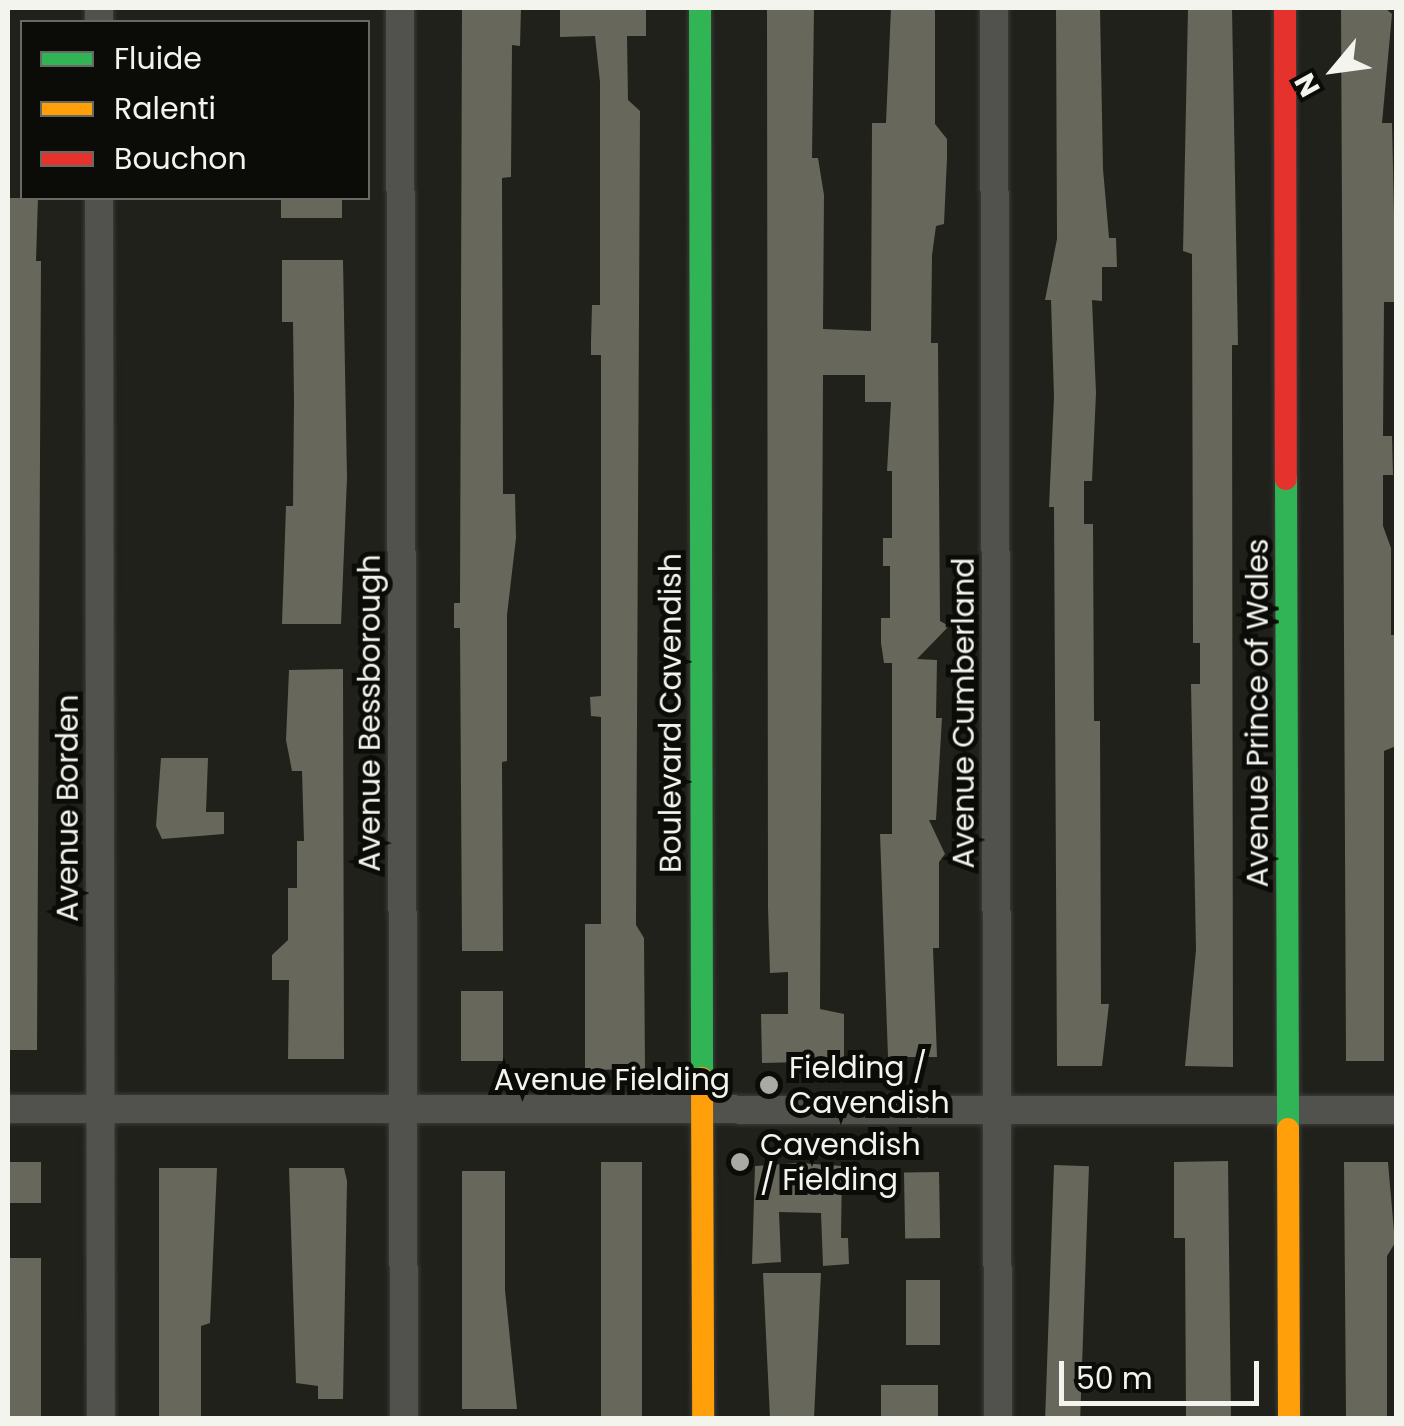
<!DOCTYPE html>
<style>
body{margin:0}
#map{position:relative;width:1404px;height:1426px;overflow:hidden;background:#21211c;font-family:Poppins,sans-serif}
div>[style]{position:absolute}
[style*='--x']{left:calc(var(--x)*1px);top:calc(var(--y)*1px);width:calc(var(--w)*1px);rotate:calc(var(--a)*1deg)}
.building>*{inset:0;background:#67675b;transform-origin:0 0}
.roads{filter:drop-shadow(0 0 2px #3c3c39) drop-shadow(0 0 2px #3c3c39)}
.street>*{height:28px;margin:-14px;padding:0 14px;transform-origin:14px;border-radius:14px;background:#51514e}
.fast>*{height:22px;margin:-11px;padding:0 11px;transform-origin:11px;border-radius:11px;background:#30b455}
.slow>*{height:22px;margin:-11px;padding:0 11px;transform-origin:11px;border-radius:11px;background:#ff9f0a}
.jam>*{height:22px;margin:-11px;padding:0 11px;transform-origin:11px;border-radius:11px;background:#e5322d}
.dots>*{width:28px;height:28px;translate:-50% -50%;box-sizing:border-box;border:5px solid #0b0b08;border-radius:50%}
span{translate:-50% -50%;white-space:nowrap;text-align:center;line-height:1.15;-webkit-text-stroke:10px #0b0b08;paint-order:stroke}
.street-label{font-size:30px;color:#f4f4ef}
.poi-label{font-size:30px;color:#f4f4ef}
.left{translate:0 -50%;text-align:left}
.frame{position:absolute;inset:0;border:10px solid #f4f4ef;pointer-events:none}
.legend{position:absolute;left:20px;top:20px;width:350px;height:180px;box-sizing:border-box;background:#0b0b08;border:2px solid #686864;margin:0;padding:12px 18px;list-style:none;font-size:30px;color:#f4f4ef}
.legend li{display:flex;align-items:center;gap:20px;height:50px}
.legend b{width:50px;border:2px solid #686864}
.north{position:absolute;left:1284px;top:20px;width:100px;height:100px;-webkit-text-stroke:8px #0b0b08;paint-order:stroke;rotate:241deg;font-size:28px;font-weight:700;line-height:40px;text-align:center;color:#f4f4ef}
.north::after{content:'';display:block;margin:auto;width:35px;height:45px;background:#f4f4ef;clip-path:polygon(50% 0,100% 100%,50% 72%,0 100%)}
.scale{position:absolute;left:1059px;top:1361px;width:200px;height:45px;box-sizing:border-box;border:5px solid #f4f4ef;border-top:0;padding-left:12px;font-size:30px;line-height:35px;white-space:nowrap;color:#f4f4ef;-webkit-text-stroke:8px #0b0b08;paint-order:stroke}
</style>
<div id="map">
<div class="building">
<i style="clip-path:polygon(462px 8px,521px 8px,520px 46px,512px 45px,511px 177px,502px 178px,503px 494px,515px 494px,516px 538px,507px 615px,507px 761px,502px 762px,503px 951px,462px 951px,460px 628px,454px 628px,454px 603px,460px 603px)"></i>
<i style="clip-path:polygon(560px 8px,646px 8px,646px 36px,627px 36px,628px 100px,640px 111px,636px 925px,644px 938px,645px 1069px,585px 1070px,585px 924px,601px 924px,601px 717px,591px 716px,590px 697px,601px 696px,601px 355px,591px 355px,591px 341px,592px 305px,600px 305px,600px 82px,595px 36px,560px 37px)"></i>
<i style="clip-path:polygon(767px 8px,814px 8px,812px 158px,818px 158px,824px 195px,823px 329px,871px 331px,872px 123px,886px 123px,891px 8px,935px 8px,935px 124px,947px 139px,947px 158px,944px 224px,936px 226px,932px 255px,931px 343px,938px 343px,940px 621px,949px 626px,917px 659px,937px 660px,936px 718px,942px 718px,936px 820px,929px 820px,945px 854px,939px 862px,939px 948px,933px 948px,937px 1057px,888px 1057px,880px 834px,892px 834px,892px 663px,884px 663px,881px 643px,881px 618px,890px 618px,890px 566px,883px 566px,883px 538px,892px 538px,892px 471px,887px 471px,891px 402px,865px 402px,865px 375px,823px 375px,820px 1009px,844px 1014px,844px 1061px,762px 1063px,761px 1014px,788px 1014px,788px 972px,770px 973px,768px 908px)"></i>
<i style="clip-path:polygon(1056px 8px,1100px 8px,1103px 169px,1109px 238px,1116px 238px,1117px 267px,1102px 267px,1102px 301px,1092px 300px,1096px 393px,1092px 481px,1084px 481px,1084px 524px,1093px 524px,1094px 721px,1100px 721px,1101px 1004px,1109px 1004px,1102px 1066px,1057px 1066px,1054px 507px,1049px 507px,1054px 397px,1051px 300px,1045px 300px,1057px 239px)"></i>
<i style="clip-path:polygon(1188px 8px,1232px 8px,1238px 345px,1232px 345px,1233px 1067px,1185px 1066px,1196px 950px,1191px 684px,1200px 684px,1200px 643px,1193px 643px,1192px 254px,1183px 251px)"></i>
<i style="clip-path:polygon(1341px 8px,1385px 8px,1392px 14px,1382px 123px,1392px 123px,1396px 302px,1384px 302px,1383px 436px,1392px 436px,1393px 475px,1383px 475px,1383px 526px,1391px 548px,1391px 635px,1396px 635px,1396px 746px,1384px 751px,1384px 1061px,1346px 1061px)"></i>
<i style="clip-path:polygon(8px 198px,38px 198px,36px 261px,41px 261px,37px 1050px,8px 1050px)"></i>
<i style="left:281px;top:198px;width:61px;height:20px"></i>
<i style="clip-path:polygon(282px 260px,343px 260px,347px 478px,341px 624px,282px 624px,286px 506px,293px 506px,294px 401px,293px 322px,282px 322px)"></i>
<i style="clip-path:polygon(343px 669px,344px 1059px,288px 1059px,289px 980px,272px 980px,272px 955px,288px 940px,288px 888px,297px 888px,297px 841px,304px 841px,302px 771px,292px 771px,286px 740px,289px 670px)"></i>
<i style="clip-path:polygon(161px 758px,208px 758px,206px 812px,224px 812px,224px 834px,162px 839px,156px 826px)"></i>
<i style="left:461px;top:991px;width:42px;height:70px"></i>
<i style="clip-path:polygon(1228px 1161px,1231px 1418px,1186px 1418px,1185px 1238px,1174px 1238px,1174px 1162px)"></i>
<i style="left:8px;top:1162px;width:33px;height:41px"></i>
<i style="left:601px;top:1162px;width:41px;height:256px"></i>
<i style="clip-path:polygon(1344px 1162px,1388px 1162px,1395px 1243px,1387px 1256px,1387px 1418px,1346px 1418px)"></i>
<i style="clip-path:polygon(800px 1163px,842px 1166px,841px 1238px,848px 1238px,849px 1264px,823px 1266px,821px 1213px,779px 1212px,781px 1262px,752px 1264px,755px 1166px)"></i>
<i style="left:1054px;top:1165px;width:35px;height:253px;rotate:2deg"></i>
<i style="clip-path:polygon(159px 1168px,217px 1168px,210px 1323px,201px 1326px,201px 1418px,159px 1418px)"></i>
<i style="clip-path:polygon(289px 1168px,344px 1168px,347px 1181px,343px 1399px,318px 1399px,318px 1386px,296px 1383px)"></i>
<i style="clip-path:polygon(462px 1171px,505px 1171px,505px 1290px,517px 1409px,462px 1409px)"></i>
<i style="left:939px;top:1172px;width:66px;height:35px;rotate:89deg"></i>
<i style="left:8px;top:1258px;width:33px;height:160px"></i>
<i style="clip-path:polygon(763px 1273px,821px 1273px,814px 1418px,770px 1418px)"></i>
<i style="left:906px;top:1280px;width:34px;height:65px"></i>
<i style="left:881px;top:1385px;width:57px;height:33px"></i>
</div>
<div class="roads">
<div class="street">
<i style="--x:99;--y:8;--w:14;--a:90"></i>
<i style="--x:400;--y:8;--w:1410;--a:89.84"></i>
<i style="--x:994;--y:8;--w:1410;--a:89.84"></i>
<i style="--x:99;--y:198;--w:1220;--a:89.91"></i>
<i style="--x:8;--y:1109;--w:1388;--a:0.04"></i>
</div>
<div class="fast">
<i style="--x:700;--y:8;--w:1070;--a:89.89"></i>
<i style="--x:1286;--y:479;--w:650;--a:89.82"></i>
</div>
<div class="slow">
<i style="--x:702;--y:1078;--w:340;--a:89.8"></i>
<i style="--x:1288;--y:1129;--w:289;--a:89.8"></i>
</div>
<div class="jam">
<i style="--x:1285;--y:8;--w:471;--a:89.9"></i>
</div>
</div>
<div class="dots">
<i style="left:769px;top:1085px;background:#aaaaa5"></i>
<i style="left:740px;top:1162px;background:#aaaaa5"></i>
</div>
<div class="street-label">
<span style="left:370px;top:713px;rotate:-90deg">Avenue Bessborough</span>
<span style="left:671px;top:713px;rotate:-90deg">Boulevard Cavendish</span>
<span style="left:964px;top:713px;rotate:-90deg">Avenue Cumberland</span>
<span style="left:1258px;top:713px;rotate:-90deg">Avenue Prince of Wales</span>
<span style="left:68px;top:808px;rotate:-90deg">Avenue Borden</span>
<span style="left:612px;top:1080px">Avenue Fielding</span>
</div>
<div class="poi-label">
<span class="left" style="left:789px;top:1085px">Fielding /<br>Cavendish</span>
<span class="left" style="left:760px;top:1162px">Cavendish<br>/ Fielding</span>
</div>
<div class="frame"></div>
<ul class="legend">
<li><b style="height:12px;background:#30b455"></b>Fluide</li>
<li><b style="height:12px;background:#ff9f0a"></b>Ralenti</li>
<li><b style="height:12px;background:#e5322d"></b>Bouchon</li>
</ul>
<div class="north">N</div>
<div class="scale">50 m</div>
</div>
